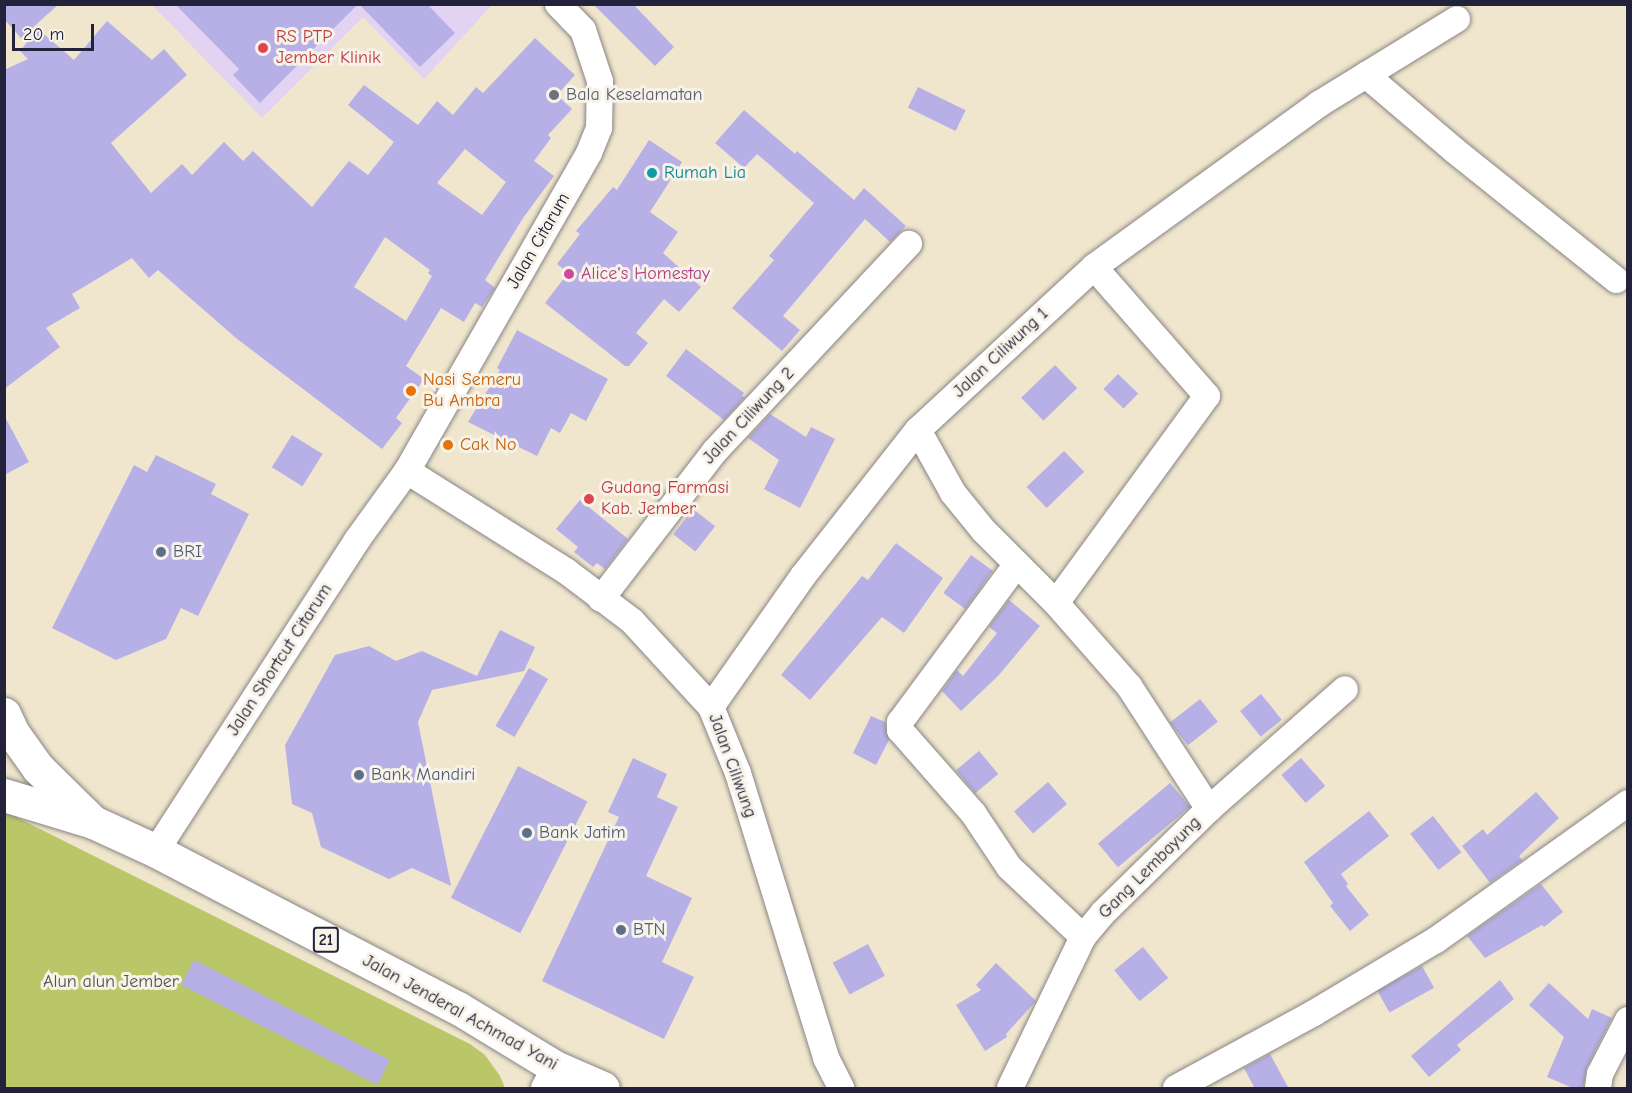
<!DOCTYPE html>
<style>
body{margin:0}
#map{position:relative;width:1632px;height:1093px;overflow:hidden;background:#f0e6cd;font-family:"Comic Neue",sans-serif}
div>[style]{position:absolute}
[style*='--x']{left:calc(var(--x)*1px);top:calc(var(--y)*1px);width:calc(var(--w)*1px);rotate:calc(var(--a)*1deg)}
.built>*{inset:0;background:#e3d3f2}
.green>*{inset:0;background:#bac769}
.building>*{inset:0;background:#b7b0e7;transform-origin:0 0}
.roads{filter:drop-shadow(0 0 2px #898484) drop-shadow(0 0 2px #898484)}
.minor>*{height:26px;margin:-13px;padding:0 13px;transform-origin:13px;border-radius:13px;background:#fff}
.primary>*{height:33px;margin:-16.5px;padding:0 16.5px;transform-origin:16.5px;border-radius:16.5px;background:#fff}
.trunk>*{height:33px;margin:-16.5px;padding:0 16.5px;transform-origin:16.5px;border-radius:16.5px;background:#fff}
.dots>*{width:16px;height:16px;translate:-50% -50%;box-sizing:border-box;border:3px solid #f7f3e8;border-radius:50%}
span{translate:-50% -50%;white-space:nowrap;text-align:center;line-height:1.15;-webkit-text-stroke:6px #f7f3e8;paint-order:stroke}
.shield-label span{padding:2px 4px;background:#f7f3e8;border:2px solid;border-radius:4px;-webkit-text-stroke-width:0}
.shield-label{font-size:16px;color:#22223b;font-weight:700}
.health-label{font-size:18px;color:#be3a42}
.left{translate:0 -50%;text-align:left}
.worship-label{font-size:18px;color:#5b616d}
.culture-label{font-size:18px;color:#0d838f}
.street-label{font-size:18px;color:#22223b}
.hotel-label{font-size:18px;color:#b23c85}
.food-label{font-size:18px;color:#c56008}
.service-label{font-size:18px;color:#4e5e75}
.park-label{font-size:18px;color:#505449}
.frame{position:absolute;inset:0;border:6px solid #22223b;pointer-events:none}
.scale{position:absolute;left:12px;top:24px;width:82px;height:27px;box-sizing:border-box;border:3px solid #22223b;border-top:0;padding-left:8px;font-size:18px;line-height:21px;white-space:nowrap;color:#22223b;-webkit-text-stroke:4px #f7f3e8;paint-order:stroke}
</style>
<div id="map">
<div class="built">
<i style="clip-path:polygon(152px 5px,492px 5px,424px 79px,363px 17px,262px 118px)"></i>
</div>
<div class="green">
<i style="clip-path:polygon(4px 811px,470px 1044px,485px 1055px,500px 1076px,505px 1088px,5px 1088px)"></i>
</div>
<div class="building">
<i style="clip-path:polygon(4px 4px,59px 4px,21px 38px,4px 19px)"></i>
<i style="clip-path:polygon(175px 4px,358px 4px,260px 103px,233px 75px,239px 69px)"></i>
<i style="clip-path:polygon(359px 4px,427px 4px,455px 33px,420px 67px)"></i>
<i style="clip-path:polygon(593px 4px,633px 4px,674px 47px,655px 66px)"></i>
<i style="clip-path:polygon(evenodd,107px 21px,152px 60px,164px 49px,187px 75px,111px 143px,151px 193px,182px 164px,192px 175px,224px 142px,243px 161px,253px 151px,312px 207px,349px 161px,368px 175px,394px 142px,348px 105px,364px 85px,418px 125px,437px 101px,453px 115px,476px 87px,483px 93px,535px 38px,575px 75px,557px 95px,572px 109px,548px 135px,551px 138px,534px 161px,554px 176px,523px 218px,485px 280px,495px 288px,482px 307px,475px 303px,464px 322px,441px 308px,406px 366px,424px 379px,396px 418px,402px 423px,382px 449px,236px 338px,158px 270px,149px 278px,132px 258px,72px 294px,80px 308px,46px 328px,60px 347px,4px 389px,4px 70px,28px 59px,20px 51px,38px 29px,74px 60px,107px 21px,465px 149px,506px 182px,482px 215px,437px 183px,465px 149px,107px 21px,385px 237px,430px 270px,428px 273px,432px 276px,406px 321px,354px 287px,385px 237px)"></i>
<i style="left:918px;top:87px;width:53px;height:23px;rotate:26deg"></i>
<i style="clip-path:polygon(744px 110px,795px 154px,797px 151px,854px 200px,864px 188px,906px 226px,890px 242px,865px 219px,783px 316px,800px 330px,782px 351px,732px 308px,774px 260px,769px 256px,814px 203px,757px 154px,744px 168px,715px 143px)"></i>
<i style="clip-path:polygon(649px 140px,682px 162px,650px 212px,678px 232px,663px 253px,701px 287px,679px 312px,664px 299px,636px 333px,648px 343px,629px 366px,625px 366px,545px 303px,568px 273px,557px 264px,580px 234px,576px 231px,613px 187px,617px 190px)"></i>
<i style="clip-path:polygon(517px 330px,608px 379px,586px 421px,571px 413px,560px 433px,551px 428px,537px 456px,468px 422px,500px 370px,497px 368px)"></i>
<i style="clip-path:polygon(686px 349px,744px 393px,742px 396px,745px 397px,724px 420px,666px 376px)"></i>
<i style="left:1055px;top:365px;width:32px;height:47px;rotate:46deg"></i>
<i style="left:1118px;top:374px;width:28px;height:21px;rotate:44deg"></i>
<i style="clip-path:polygon(770px 414px,806px 437px,811px 427px,835px 439px,800px 508px,764px 489px,779px 460px,748px 438px)"></i>
<i style="clip-path:polygon(4px 415px,29px 462px,4px 475px)"></i>
<i style="left:292px;top:435px;width:36px;height:38px;rotate:32deg"></i>
<i style="left:1064px;top:451px;width:29px;height:52px;rotate:46deg"></i>
<i style="clip-path:polygon(156px 455px,216px 484px,211px 494px,249px 514px,198px 616px,181px 608px,166px 639px,116px 660px,52px 628px,134px 465px,147px 472px)"></i>
<i style="clip-path:polygon(580px 500px,628px 539px,605px 569px,597px 563px,593px 567px,574px 552px,578px 547px,556px 529px)"></i>
<i style="left:693px;top:509px;width:28px;height:32px;rotate:38deg"></i>
<i style="clip-path:polygon(896px 543px,943px 578px,904px 633px,882px 617px,810px 700px,781px 675px,862px 576px,868px 580px)"></i>
<i style="left:971px;top:555px;width:27px;height:47px;rotate:36deg"></i>
<i style="clip-path:polygon(1009px 600px,1040px 626px,998px 676px,961px 711px,942px 691px,957px 670px,963px 676px,997px 633px,989px 627px)"></i>
<i style="clip-path:polygon(500px 630px,535px 647px,524px 671px,432px 690px,418px 722px,451px 886px,412px 868px,389px 879px,321px 847px,312px 813px,292px 804px,285px 745px,335px 655px,369px 646px,396px 661px,422px 651px,477px 676px)"></i>
<i style="left:529px;top:668px;width:22px;height:67px;rotate:30deg"></i>
<i style="left:1261px;top:694px;width:33px;height:27px;rotate:51deg"></i>
<i style="left:1200px;top:699px;width:29px;height:38px;rotate:52deg"></i>
<i style="clip-path:polygon(871px 716px,885px 722px,889px 740px,876px 765px,853px 753px)"></i>
<i style="left:979px;top:751px;width:30px;height:30px;rotate:50deg"></i>
<i style="clip-path:polygon(633px 758px,667px 774px,657px 797px,678px 807px,646px 876px,692px 898px,662px 962px,694px 977px,664px 1039px,542px 981px,619px 817px,608px 812px)"></i>
<i style="left:1301px;top:758px;width:37px;height:26px;rotate:49deg"></i>
<i style="left:518px;top:766px;width:78px;height:148px;rotate:27deg"></i>
<i style="left:1048px;top:782px;width:29px;height:45px;rotate:49deg"></i>
<i style="left:1170px;top:783px;width:31px;height:94px;rotate:50deg"></i>
<i style="clip-path:polygon(1536px 792px,1559px 818px,1519px 856px,1522px 860px,1490px 883px,1462px 846px,1483px 829px,1487px 835px)"></i>
<i style="clip-path:polygon(1369px 811px,1389px 836px,1341px 874px,1348px 884px,1346px 886px,1369px 915px,1350px 931px,1330px 906px,1333px 903px,1304px 862px)"></i>
<i style="left:1433px;top:816px;width:46px;height:29px;rotate:52deg"></i>
<i style="clip-path:polygon(1541px 884px,1563px 912px,1544px 927px,1542px 925px,1485px 958px,1467px 936px)"></i>
<i style="left:868px;top:944px;width:36px;height:40px;rotate:62deg"></i>
<i style="left:1143px;top:947px;width:40px;height:37px;rotate:51deg"></i>
<i style="left:194px;top:960px;width:220px;height:28px;rotate:27deg"></i>
<i style="clip-path:polygon(996px 963px,1036px 1001px,1006px 1034px,1007px 1037px,985px 1051px,956px 1005px,981px 990px,976px 985px)"></i>
<i style="left:1422px;top:966px;width:25px;height:51px;rotate:61deg"></i>
<i style="clip-path:polygon(1500px 980px,1514px 999px,1457px 1045px,1461px 1050px,1429px 1077px,1411px 1056px)"></i>
<i style="clip-path:polygon(1549px 983px,1588px 1019px,1592px 1009px,1612px 1018px,1587px 1067px,1583px 1089px,1575px 1089px,1547px 1077px,1564px 1037px,1529px 1005px)"></i>
<i style="clip-path:polygon(1270px 1054px,1289px 1089px,1255px 1089px,1244px 1068px)"></i>
</div>
<div class="roads">
<div class="minor">
<i style="--x:1366;--y:75;--w:116;--a:40.4"></i>
<i style="--x:1454;--y:150;--w:208;--a:38.7"></i>
<i style="--x:918;--y:430;--w:72;--a:60.9"></i>
<i style="--x:953;--y:493;--w:49;--a:50.8"></i>
<i style="--x:984;--y:531;--w:102;--a:45"></i>
<i style="--x:1056;--y:603;--w:111;--a:48.7"></i>
<i style="--x:1129;--y:686;--w:147;--a:57"></i>
<i style="--x:407;--y:471;--w:188;--a:32.2"></i>
<i style="--x:566;--y:571;--w:83;--a:37.1"></i>
<i style="--x:632;--y:621;--w:117;--a:47.4"></i>
<i style="--x:711;--y:707;--w:71;--a:67.8"></i>
<i style="--x:738;--y:773;--w:298;--a:72.8"></i>
<i style="--x:826;--y:1058;--w:34;--a:63"></i>
<i style="--x:1017;--y:564;--w:197;--a:126.5"></i>
<i style="--x:900;--y:722;--w:8;--a:90"></i>
<i style="--x:900;--y:730;--w:111;--a:48.7"></i>
<i style="--x:973;--y:813;--w:65;--a:56.3"></i>
<i style="--x:1009;--y:867;--w:102;--a:43.4"></i>
<i style="--x:601;--y:599;--w:187;--a:-52.4"></i>
<i style="--x:715;--y:451;--w:284;--a:-46.9"></i>
<i style="--x:1056;--y:603;--w:256;--a:-53.9"></i>
<i style="--x:1207;--y:396;--w:171;--a:-131.2"></i>
<i style="--x:711;--y:707;--w:160;--a:-54.9"></i>
<i style="--x:803;--y:576;--w:186;--a:-51.8"></i>
<i style="--x:918;--y:430;--w:240;--a:-42.8"></i>
<i style="--x:1094;--y:267;--w:278;--a:-35.9"></i>
<i style="--x:1319;--y:104;--w:162;--a:-31.6"></i>
<i style="--x:156;--y:851;--w:370;--a:-57.1"></i>
<i style="--x:357;--y:540;--w:85;--a:-54.1"></i>
<i style="--x:407;--y:471;--w:366;--a:-60.2"></i>
<i style="--x:589;--y:153;--w:27;--a:-68"></i>
<i style="--x:599;--y:128;--w:47;--a:-88.8"></i>
<i style="--x:600;--y:81;--w:54;--a:-108.4"></i>
<i style="--x:583;--y:30;--w:36;--a:-134"></i>
<i style="--x:544;--y:1088;--w:24;--a:-62"></i>
<i style="--x:1010;--y:1088;--w:168;--a:-64.2"></i>
<i style="--x:1083;--y:937;--w:31;--a:-50"></i>
<i style="--x:1103;--y:913;--w:148;--a:-44.5"></i>
<i style="--x:1209;--y:809;--w:181;--a:-41.4"></i>
<i style="--x:1176;--y:1088;--w:157;--a:-28.5"></i>
<i style="--x:1314;--y:1013;--w:142;--a:-30.9"></i>
<i style="--x:1436;--y:940;--w:236;--a:-35.5"></i>
<i style="--x:1598;--y:1088;--w:14;--a:-82"></i>
<i style="--x:1600;--y:1074;--w:61;--a:-62.6"></i>
</div>
<div class="primary">
<i style="--x:4;--y:714;--w:21;--a:65"></i>
<i style="--x:13;--y:733;--w:43;--a:54.5"></i>
<i style="--x:38;--y:768;--w:77;--a:44.5"></i>
</div>
<div class="trunk">
<i style="--x:4;--y:795;--w:93;--a:16.9"></i>
<i style="--x:93;--y:822;--w:69;--a:24.7"></i>
<i style="--x:156;--y:851;--w:340;--a:27.5"></i>
<i style="--x:458;--y:1008;--w:114;--a:31.3"></i>
<i style="--x:555;--y:1067;--w:52;--a:23.6"></i>
</div>
</div>
<div class="dots">
<i style="left:263px;top:48px;background:#e0444e"></i>
<i style="left:554px;top:95px;background:#6b7280"></i>
<i style="left:652px;top:173px;background:#0f9aa8"></i>
<i style="left:569px;top:274px;background:#d1479c"></i>
<i style="left:411px;top:391px;background:#e8710a"></i>
<i style="left:448px;top:445px;background:#e8710a"></i>
<i style="left:589px;top:499px;background:#e0444e"></i>
<i style="left:161px;top:552px;background:#5c6f8a"></i>
<i style="left:359px;top:775px;background:#5c6f8a"></i>
<i style="left:527px;top:833px;background:#5c6f8a"></i>
<i style="left:621px;top:930px;background:#5c6f8a"></i>
</div>
<div class="shield-label">
<span style="left:326px;top:940px">21</span>
</div>
<div class="health-label">
<span class="left" style="left:276px;top:48px">RS PTP<br>Jember Klinik</span>
<span class="left" style="left:601px;top:499px">Gudang Farmasi<br>Kab. Jember</span>
</div>
<div class="worship-label">
<span class="left" style="left:566px;top:95px">Bala Keselamatan</span>
</div>
<div class="culture-label">
<span class="left" style="left:664px;top:173px">Rumah Lia</span>
</div>
<div class="street-label">
<span style="left:539px;top:241px;rotate:-60deg">Jalan Citarum</span>
<span style="left:1001px;top:353px;rotate:-43deg">Jalan Ciliwung 1</span>
<span style="left:749px;top:416px;rotate:-47deg">Jalan Ciliwung 2</span>
<span style="left:280px;top:660px;rotate:-57deg">Jalan Shortcut Citarum</span>
<span style="left:732px;top:766px;rotate:70deg">Jalan Ciliwung</span>
<span style="left:1150px;top:868px;rotate:-45deg">Gang Lembayung</span>
<span style="left:460px;top:1013px;rotate:29deg">Jalan Jenderal Achmad Yani</span>
</div>
<div class="hotel-label">
<span class="left" style="left:581px;top:274px">Alice's Homestay</span>
</div>
<div class="food-label">
<span class="left" style="left:423px;top:391px">Nasi Semeru<br>Bu Ambra</span>
<span class="left" style="left:460px;top:445px">Cak No</span>
</div>
<div class="service-label">
<span class="left" style="left:173px;top:552px">BRI</span>
<span class="left" style="left:371px;top:775px">Bank Mandiri</span>
<span class="left" style="left:539px;top:833px">Bank Jatim</span>
<span class="left" style="left:633px;top:930px">BTN</span>
</div>
<div class="park-label">
<span style="left:111px;top:982px">Alun alun Jember</span>
</div>
<div class="frame"></div>
<div class="scale">20 m</div>
</div>
